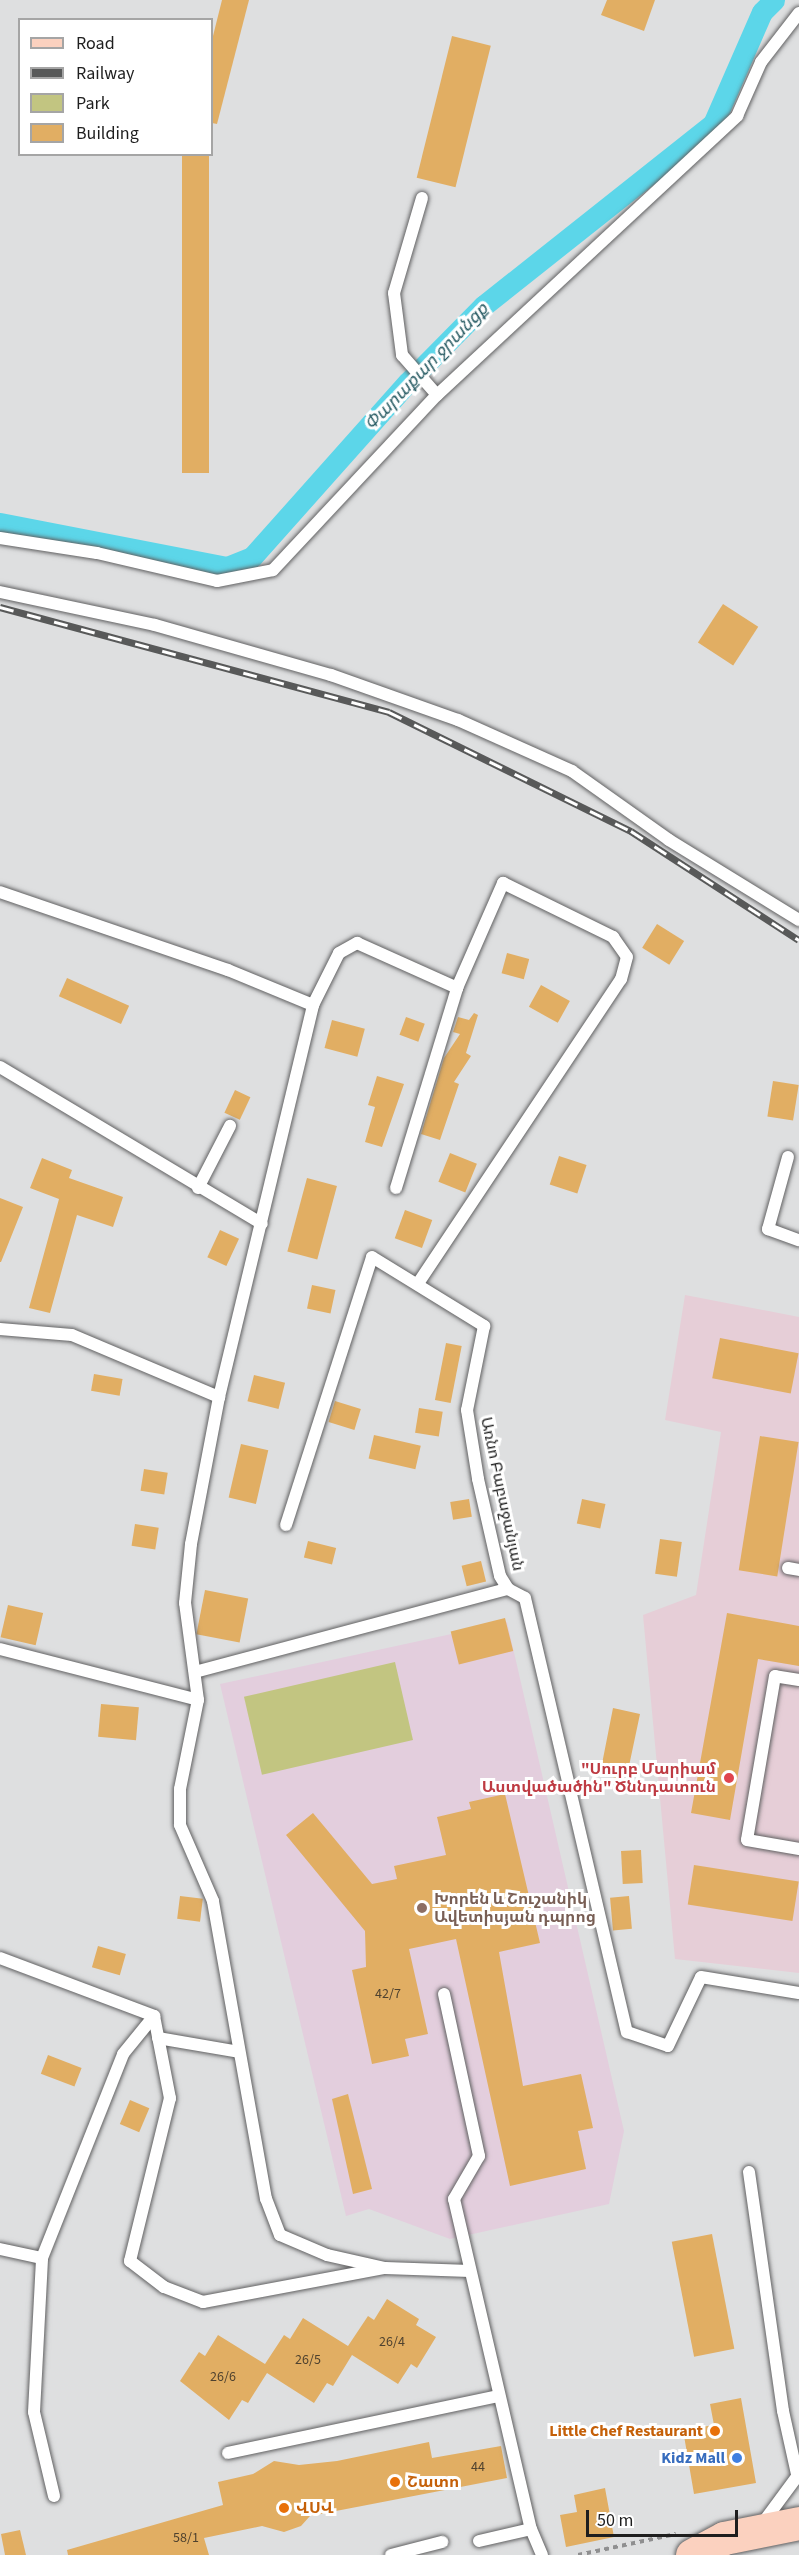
<!DOCTYPE html>
<meta charset="utf-8">
<style>
body{margin:0}
#map{position:relative;width:799px;height:2555px;overflow:hidden;background:#dedfe0;font-family:"Source Sans 3","Noto Sans Armenian",sans-serif}
div>[style]{position:absolute}
[style*='--x']{left:calc(var(--x)*1px);top:calc(var(--y)*1px);width:calc(var(--w)*1px);rotate:calc(var(--a)*1deg)}
.education>*{inset:0;background:#e3cedd}
.medical>*{inset:0;background:#e6ced7}
.green>*{inset:0;background:#c2c581;transform-origin:0 0}
.canal>*{height:21px;margin:-10.5px;padding:0 10.5px;transform-origin:10.5px;border-radius:10.5px;background:#5cd6e9}
.building>*{inset:0;background:#e1ae63;transform-origin:0 0}
.path>*{height:4px;margin-top:-2px;transform-origin:0;background:repeating-linear-gradient(90deg,#8f8f90 0 4.5px,transparent 0 9px)}
.roads{filter:drop-shadow(0 0 2px #616162) drop-shadow(0 0 2px #616162)}
.service>*{height:12px;margin:-6px;padding:0 6px;transform-origin:6px;border-radius:6px;background:#fff}
.primary>*{height:33px;margin:-16.5px;padding:0 16.5px;transform-origin:16.5px;border-radius:16.5px;background:#fbd1bf}
.rail>*{height:7px;margin-top:-3.5px;transform-origin:0;background:repeating-linear-gradient(90deg,#fff 0 14px,#585959 0 28px);box-sizing:border-box;border-block:2px solid #585959}
.dots>*{width:16px;height:16px;translate:-50% -50%;box-sizing:border-box;border:3px solid #fff;border-radius:50%}
span{translate:-50% -50%;white-space:nowrap;text-align:center;line-height:1.15;-webkit-text-stroke:6px #fff;paint-order:stroke}
.number-label{font-size:14px;color:#4f422f}
.number-label span{-webkit-text-stroke-width:0}
.street-label{font-size:16px;color:#1e1e1e}
.health-label{font-size:16px;color:#be3a42;font-weight:700}
.right{translate:-100% -50%;text-align:right}
.education-label{font-size:16px;color:#785e54;font-weight:700}
.left{translate:0 -50%;text-align:left}
.food-label{font-size:16px;color:#c56008;font-weight:700}
.shop-label{font-size:16px;color:#366cbe;font-weight:700}
.water-label{font-size:18px;color:#275b63;font-style:italic}
.legend{position:absolute;left:18px;top:18px;width:195px;height:138px;box-sizing:border-box;background:#fff;border:2px solid #a5a5a5;margin:0;padding:8px 10px;list-style:none;font-size:18px;color:#1e1e1e}
.legend li{display:flex;align-items:center;gap:12px;height:30px}
.legend b{width:30px;border:2px solid #a5a5a5}
.scale{position:absolute;left:586px;top:2510px;width:152px;height:27px;box-sizing:border-box;border:3px solid #1e1e1e;border-top:0;padding-left:8px;font-size:18px;line-height:21px;white-space:nowrap;color:#1e1e1e;-webkit-text-stroke:4px #fff;paint-order:stroke}
</style>
<div id="map">
<div class="education">
<i style="clip-path:polygon(507px 1622px,624px 2131px,609px 2204px,450px 2239px,369px 2209px,346px 2216px,220px 1684px)"></i>
</div>
<div class="medical">
<i style="clip-path:polygon(685px 1295px,799px 1317px,799px 1973px,675px 1959px,643px 1615px,696px 1595px,721px 1432px,665px 1420px)"></i>
</div>
<div class="green">
<i style="left:395px;top:1662px;width:80px;height:155px;rotate:77deg"></i>
</div>
<div class="canal">
<i style="--x:0;--y:523;--w:231;--a:11"></i>
<i style="--x:227;--y:567;--w:27;--a:-22"></i>
<i style="--x:252;--y:557;--w:234;--a:-48.3"></i>
<i style="--x:408;--y:382;--w:107;--a:-45.4"></i>
<i style="--x:483;--y:306;--w:293;--a:-38.4"></i>
<i style="--x:713;--y:124;--w:122;--a:-66.4"></i>
<i style="--x:762;--y:12;--w:17;--a:-45"></i>
</div>
<div class="building">
<i style="clip-path:polygon(222px 0,249px 0,217px 124px,212px 123px,212px 40px)"></i>
<i style="clip-path:polygon(607px 0,655px 0,644px 31px,601px 15px)"></i>
<i style="left:452px;top:36px;width:40px;height:146px;rotate:14deg"></i>
<i style="left:182px;top:154px;width:27px;height:319px"></i>
<i style="left:723px;top:604px;width:42px;height:46px;rotate:33deg"></i>
<i style="left:657px;top:924px;width:32px;height:28px;rotate:32deg"></i>
<i style="left:507px;top:953px;width:23px;height:21px;rotate:15deg"></i>
<i style="left:67px;top:978px;width:68px;height:20px;rotate:24deg"></i>
<i style="left:541px;top:985px;width:33px;height:25px;rotate:29deg"></i>
<i style="clip-path:polygon(474px 1013px,478px 1015px,466px 1053px,471px 1056px,454px 1082px,459px 1084px,440px 1140px,421px 1134px,444px 1058px,460px 1034px,453px 1032px,458px 1017px,469px 1020px)"></i>
<i style="left:406px;top:1017px;width:20px;height:19px;rotate:20deg"></i>
<i style="left:332px;top:1020px;width:34px;height:29px;rotate:15deg"></i>
<i style="clip-path:polygon(377px 1076px,404px 1084px,382px 1147px,365px 1142px,375px 1107px,368px 1105px)"></i>
<i style="left:773px;top:1081px;width:26px;height:36px;rotate:9deg"></i>
<i style="left:235px;top:1090px;width:17px;height:25px;rotate:25deg"></i>
<i style="left:450px;top:1153px;width:29px;height:31px;rotate:22deg"></i>
<i style="left:559px;top:1156px;width:29px;height:30px;rotate:18deg"></i>
<i style="clip-path:polygon(42px 1158px,72px 1170px,69px 1178px,123px 1197px,113px 1227px,77px 1215px,50px 1313px,29px 1308px,59px 1199px,30px 1188px)"></i>
<i style="left:307px;top:1178px;width:31px;height:76px;rotate:15deg"></i>
<i style="clip-path:polygon(0 1198px,23px 1207px,1px 1262px,0 1262px)"></i>
<i style="left:405px;top:1210px;width:29px;height:30px;rotate:20deg"></i>
<i style="left:220px;top:1230px;width:21px;height:30px;rotate:25deg"></i>
<i style="left:312px;top:1285px;width:24px;height:24px;rotate:12deg"></i>
<i style="left:720px;top:1338px;width:80px;height:41px;rotate:11deg"></i>
<i style="left:446px;top:1343px;width:16px;height:58px;rotate:11deg"></i>
<i style="left:94px;top:1374px;width:29px;height:17px;rotate:10deg"></i>
<i style="left:254px;top:1375px;width:32px;height:27px;rotate:14deg"></i>
<i style="left:335px;top:1401px;width:27px;height:22px;rotate:17deg"></i>
<i style="left:419px;top:1408px;width:24px;height:25px;rotate:9deg"></i>
<i style="left:374px;top:1435px;width:48px;height:24px;rotate:13deg"></i>
<i style="left:760px;top:1436px;width:39px;height:136px;rotate:9deg"></i>
<i style="left:241px;top:1444px;width:28px;height:55px;rotate:13deg"></i>
<i style="left:144px;top:1469px;width:24px;height:22px;rotate:9deg"></i>
<i style="left:469px;top:1499px;width:18px;height:19px;rotate:81deg"></i>
<i style="left:582px;top:1499px;width:24px;height:25px;rotate:12deg"></i>
<i style="left:135px;top:1524px;width:24px;height:22px;rotate:9deg"></i>
<i style="left:660px;top:1539px;width:22px;height:35px;rotate:8deg"></i>
<i style="left:308px;top:1541px;width:29px;height:17px;rotate:14deg"></i>
<i style="left:481px;top:1561px;width:21px;height:20px;rotate:76deg"></i>
<i style="left:205px;top:1590px;width:44px;height:45px;rotate:11deg"></i>
<i style="left:8px;top:1605px;width:36px;height:33px;rotate:13deg"></i>
<i style="clip-path:polygon(727px 1613px,799px 1626px,799px 1666px,758px 1659px,730px 1820px,691px 1813px)"></i>
<i style="left:505px;top:1618px;width:34px;height:56px;rotate:76deg"></i>
<i style="left:101px;top:1704px;width:38px;height:33px;rotate:5deg"></i>
<i style="clip-path:polygon(613px 1708px,640px 1714px,629px 1766px,620px 1764px,617px 1778px,600px 1774px)"></i>
<i style="clip-path:polygon(505px 1794px,540px 1943px,499px 1952px,523px 2086px,581px 2074px,593px 2128px,578px 2131px,586px 2169px,510px 2186px,456px 1939px,409px 1949px,428px 2034px,405px 2039px,409px 2056px,372px 2064px,352px 1970px,366px 1967px,365px 1931px,286px 1835px,313px 1813px,372px 1884px,397px 1879px,394px 1866px,446px 1855px,437px 1817px,471px 1809px,469px 1802px)"></i>
<i style="left:641px;top:1850px;width:33px;height:20px;rotate:87deg"></i>
<i style="left:694px;top:1865px;width:106px;height:40px;rotate:9deg"></i>
<i style="left:180px;top:1896px;width:23px;height:23px;rotate:7deg"></i>
<i style="left:629px;top:1896px;width:33px;height:19px;rotate:85deg"></i>
<i style="left:98px;top:1946px;width:29px;height:22px;rotate:16deg"></i>
<i style="left:48px;top:2055px;width:36px;height:20px;rotate:21deg"></i>
<i style="clip-path:polygon(348px 2094px,372px 2189px,353px 2194px,332px 2099px)"></i>
<i style="left:130px;top:2100px;width:21px;height:26px;rotate:23deg"></i>
<i style="left:712px;top:2234px;width:117px;height:41px;rotate:79deg"></i>
<i style="clip-path:polygon(387px 2299px,419px 2319px,416px 2325px,436px 2337px,417px 2368px,411px 2364px,398px 2384px,352px 2355px,333px 2386px,327px 2383px,314px 2403px,267px 2373px,248px 2403px,242px 2400px,229px 2420px,180px 2381px,199px 2352px,205px 2356px,218px 2335px,265px 2364px,284px 2335px,290px 2339px,303px 2318px,348px 2346px,368px 2316px,374px 2320px)"></i>
<i style="clip-path:polygon(741px 2398px,756px 2483px,694px 2494px,683px 2430px,714px 2425px,710px 2404px)"></i>
<i style="clip-path:polygon(429px 2442px,432px 2458px,501px 2446px,507px 2478px,310px 2516px,301px 2526px,284px 2532px,262px 2526px,204px 2538px,209px 2555px,68px 2555px,67px 2550px,223px 2505px,218px 2482px,253px 2474px,274px 2461px,299px 2465px,337px 2461px)"></i>
<i style="clip-path:polygon(605px 2488px,614px 2537px,566px 2547px,560px 2515px,577px 2512px,574px 2495px)"></i>
<i style="clip-path:polygon(20px 2530px,26px 2555px,5px 2555px,1px 2534px)"></i>
</div>
<div class="path">
<i style="--x:578;--y:2555;--w:100;--a:-12.1"></i>
</div>
<div class="roads">
<div class="service">
<i style="--x:422;--y:198;--w:99;--a:106.4"></i>
<i style="--x:394;--y:293;--w:63;--a:82.6"></i>
<i style="--x:402;--y:355;--w:53;--a:48.8"></i>
<i style="--x:0;--y:538;--w:98;--a:8.8"></i>
<i style="--x:97;--y:553;--w:123;--a:13.1"></i>
<i style="--x:217;--y:581;--w:57;--a:-11.1"></i>
<i style="--x:273;--y:570;--w:240;--a:-46.9"></i>
<i style="--x:437;--y:395;--w:410;--a:-42.9"></i>
<i style="--x:737;--y:116;--w:59;--a:-66"></i>
<i style="--x:761;--y:62;--w:62;--a:-52.2"></i>
<i style="--x:0;--y:592;--w:158;--a:12"></i>
<i style="--x:155;--y:625;--w:183;--a:15.9"></i>
<i style="--x:331;--y:675;--w:135;--a:19.5"></i>
<i style="--x:458;--y:720;--w:125;--a:24.1"></i>
<i style="--x:572;--y:771;--w:119;--a:35.4"></i>
<i style="--x:669;--y:840;--w:153;--a:31.6"></i>
<i style="--x:0;--y:892;--w:241;--a:18.9"></i>
<i style="--x:228;--y:970;--w:92;--a:22.4"></i>
<i style="--x:0;--y:1067;--w:305;--a:30.9"></i>
<i style="--x:788;--y:1157;--w:75;--a:105.5"></i>
<i style="--x:768;--y:1229;--w:33;--a:20"></i>
<i style="--x:198;--y:1188;--w:70;--a:-62.7"></i>
<i style="--x:396;--y:1188;--w:209;--a:-73"></i>
<i style="--x:457;--y:988;--w:115;--a:-66.3"></i>
<i style="--x:503;--y:883;--w:123;--a:26.1"></i>
<i style="--x:613;--y:937;--w:24;--a:55"></i>
<i style="--x:627;--y:957;--w:23;--a:105"></i>
<i style="--x:621;--y:979;--w:364;--a:123.7"></i>
<i style="--x:0;--y:1329;--w:72;--a:4.8"></i>
<i style="--x:72;--y:1335;--w:160;--a:22.9"></i>
<i style="--x:286;--y:1525;--w:281;--a:-72.2"></i>
<i style="--x:372;--y:1257;--w:132;--a:31.6"></i>
<i style="--x:484;--y:1326;--w:86;--a:101.4"></i>
<i style="--x:467;--y:1410;--w:70;--a:80.9"></i>
<i style="--x:478;--y:1479;--w:99;--a:77.2"></i>
<i style="--x:500;--y:1576;--w:15;--a:58"></i>
<i style="--x:508;--y:1589;--w:19;--a:28"></i>
<i style="--x:525;--y:1598;--w:446;--a:76.8"></i>
<i style="--x:627;--y:2032;--w:43;--a:18.9"></i>
<i style="--x:668;--y:2046;--w:76;--a:-64.4"></i>
<i style="--x:701;--y:1977;--w:99;--a:9.3"></i>
<i style="--x:788;--y:1568;--w:11;--a:10"></i>
<i style="--x:0;--y:1649;--w:204;--a:14.4"></i>
<i style="--x:195;--y:1672;--w:324;--a:-14.9"></i>
<i style="--x:799;--y:1680;--w:24;--a:-171"></i>
<i style="--x:775;--y:1676;--w:166;--a:99.7"></i>
<i style="--x:747;--y:1840;--w:53;--a:9.8"></i>
<i style="--x:0;--y:1958;--w:165;--a:20.6"></i>
<i style="--x:444;--y:1994;--w:166;--a:77.8"></i>
<i style="--x:479;--y:2156;--w:50;--a:120.2"></i>
<i style="--x:454;--y:2199;--w:339;--a:76.9"></i>
<i style="--x:531;--y:2529;--w:28;--a:67"></i>
<i style="--x:154;--y:2016;--w:84;--a:79"></i>
<i style="--x:170;--y:2098;--w:168;--a:103.8"></i>
<i style="--x:130;--y:2261;--w:43;--a:37.4"></i>
<i style="--x:164;--y:2287;--w:42;--a:21"></i>
<i style="--x:203;--y:2302;--w:185;--a:-10.6"></i>
<i style="--x:385;--y:2268;--w:85;--a:2"></i>
<i style="--x:158;--y:2038;--w:82;--a:9.8"></i>
<i style="--x:749;--y:2172;--w:241;--a:81.9"></i>
<i style="--x:783;--y:2411;--w:65;--a:77.5"></i>
<i style="--x:0;--y:2249;--w:43;--a:12.1"></i>
<i style="--x:385;--y:2268;--w:59;--a:-167.4"></i>
<i style="--x:327;--y:2255;--w:51;--a:-156.9"></i>
<i style="--x:280;--y:2235;--w:39;--a:-111"></i>
<i style="--x:266;--y:2199;--w:303;--a:-100.1"></i>
<i style="--x:213;--y:1901;--w:83;--a:-113.5"></i>
<i style="--x:180;--y:1825;--w:36;--a:-90"></i>
<i style="--x:180;--y:1789;--w:91;--a:-78.6"></i>
<i style="--x:198;--y:1700;--w:98;--a:-97.6"></i>
<i style="--x:185;--y:1603;--w:59;--a:-84.2"></i>
<i style="--x:191;--y:1544;--w:150;--a:-79.2"></i>
<i style="--x:219;--y:1397;--w:403;--a:-76.5"></i>
<i style="--x:313;--y:1005;--w:58;--a:-63.4"></i>
<i style="--x:339;--y:953;--w:21;--a:-29"></i>
<i style="--x:357;--y:943;--w:110;--a:24.2"></i>
<i style="--x:228;--y:2453;--w:277;--a:-11.9"></i>
<i style="--x:54;--y:2496;--w:86;--a:-103.4"></i>
<i style="--x:34;--y:2412;--w:154;--a:-87"></i>
<i style="--x:42;--y:2258;--w:219;--a:-68.3"></i>
<i style="--x:123;--y:2054;--w:49;--a:-50.8"></i>
<i style="--x:762;--y:2524;--w:62;--a:-53.5"></i>
<i style="--x:479;--y:2541;--w:53;--a:-13"></i>
<i style="--x:391;--y:2555;--w:53;--a:-14.3"></i>
</div>
<div class="primary">
<i style="--x:692;--y:2555;--w:36;--a:-28"></i>
<i style="--x:724;--y:2538;--w:76;--a:-11.3"></i>
</div>
</div>
<div class="rail">
<i style="--x:0;--y:607;--w:403;--a:15.1"></i>
<i style="--x:389;--y:712;--w:270;--a:26.2"></i>
<i style="--x:631;--y:831;--w:200;--a:33"></i>
</div>
<div class="dots">
<i style="left:729px;top:1778px;background:#e0444e"></i>
<i style="left:422px;top:1908px;background:#8d6e63"></i>
<i style="left:715px;top:2431px;background:#e8710a"></i>
<i style="left:737px;top:2458px;background:#3f7fe0"></i>
<i style="left:395px;top:2482px;background:#e8710a"></i>
<i style="left:284px;top:2508px;background:#e8710a"></i>
</div>
<div class="number-label">
<span style="left:388px;top:1994px">42/7</span>
<span style="left:392px;top:2342px">26/4</span>
<span style="left:308px;top:2360px">26/5</span>
<span style="left:223px;top:2377px">26/6</span>
<span style="left:478px;top:2467px">44</span>
<span style="left:186px;top:2538px">58/1</span>
</div>
<div class="street-label">
<span style="left:502px;top:1494px;rotate:78deg">Առնո Բաբաջանյան</span>
</div>
<div class="health-label">
<span class="right" style="left:716px;top:1778px">"Սուրբ Մարիամ<br>Աստվածածին" Ծննդատուն</span>
</div>
<div class="education-label">
<span class="left" style="left:434px;top:1908px">Խորեն և Շուշանիկ<br>Ավետիսյան դպրոց</span>
</div>
<div class="food-label">
<span class="right" style="left:703px;top:2431px">Little Chef Restaurant</span>
<span class="left" style="left:407px;top:2482px">Շատո</span>
<span class="left" style="left:296px;top:2508px">ՎՍՎ</span>
</div>
<div class="shop-label">
<span class="right" style="left:725px;top:2458px">Kidz Mall</span>
</div>
<div class="water-label">
<span style="left:427px;top:367px;rotate:-46deg">Փարաքար ջրանցք</span>
</div>
<ul class="legend">
<li><b style="height:8px;background:#fbd1bf"></b>Road</li>
<li><b style="height:8px;background:#585959"></b>Railway</li>
<li><b style="height:16px;background:#c2c581"></b>Park</li>
<li><b style="height:16px;background:#e1ae63"></b>Building</li>
</ul>
<div class="scale">50 m</div>
</div>
